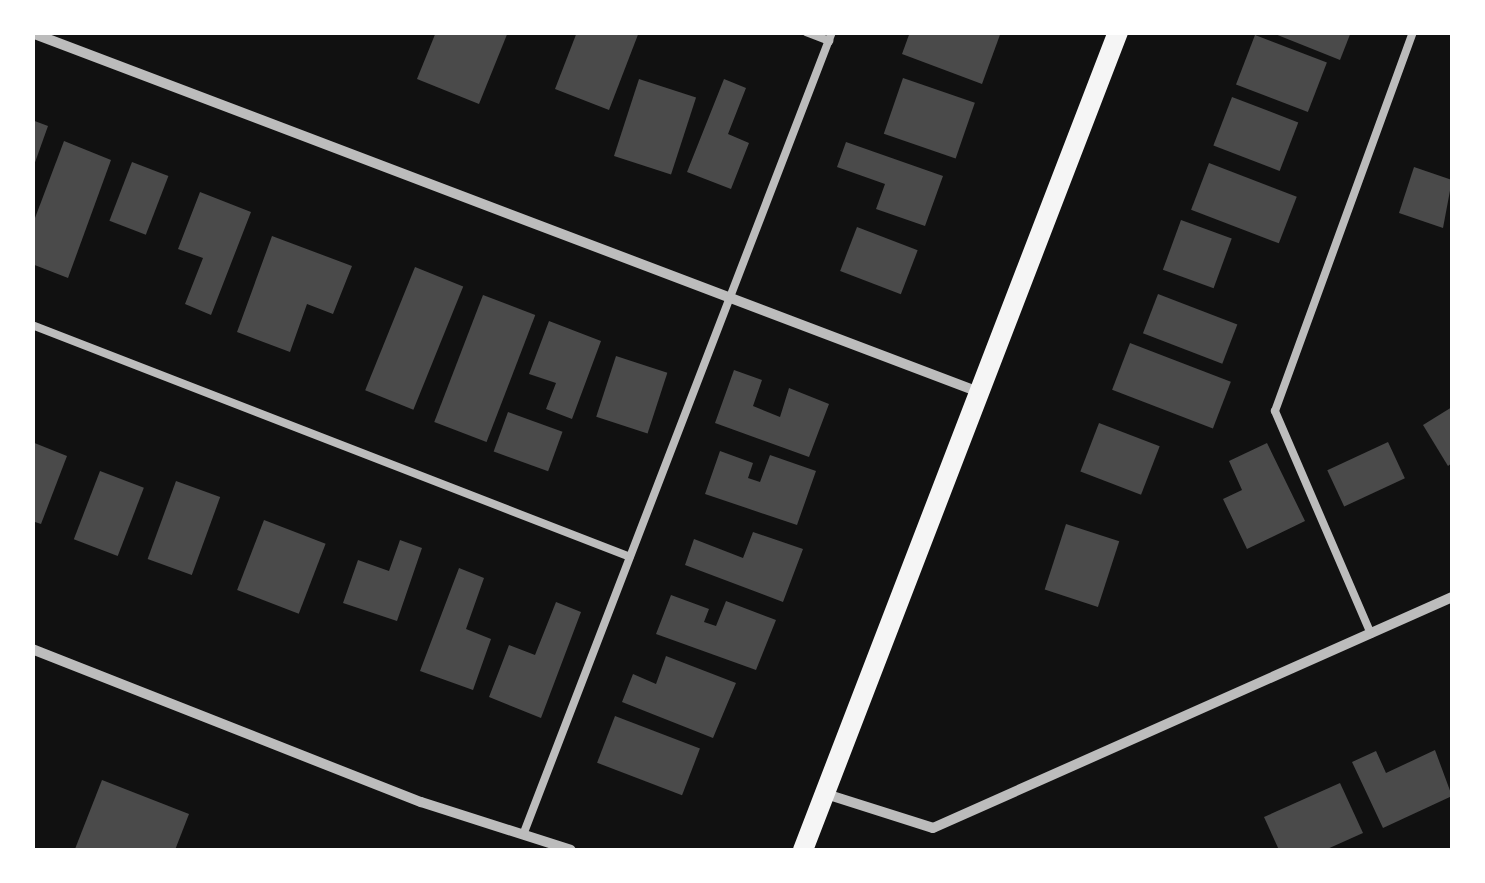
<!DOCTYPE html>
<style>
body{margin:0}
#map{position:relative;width:1485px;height:883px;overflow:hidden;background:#111;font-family:Signika,sans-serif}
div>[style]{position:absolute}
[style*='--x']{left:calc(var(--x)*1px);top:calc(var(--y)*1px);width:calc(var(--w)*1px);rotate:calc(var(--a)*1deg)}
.building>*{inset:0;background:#4a4a4a;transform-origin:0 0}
.service>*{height:8px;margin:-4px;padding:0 4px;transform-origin:4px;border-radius:4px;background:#bcbcbc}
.minor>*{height:10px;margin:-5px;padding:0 5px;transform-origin:5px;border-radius:5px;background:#bcbcbc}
.secondary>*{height:20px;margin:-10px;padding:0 10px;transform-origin:10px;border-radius:10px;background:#f5f5f5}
span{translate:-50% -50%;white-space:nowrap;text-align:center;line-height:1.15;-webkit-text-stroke:8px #fff;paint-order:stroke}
.frame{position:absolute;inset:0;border:35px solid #fff;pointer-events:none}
</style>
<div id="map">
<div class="building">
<i style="clip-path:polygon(436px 32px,508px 32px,479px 104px,417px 79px)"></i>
<i style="clip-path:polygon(577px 32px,639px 32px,609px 110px,555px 89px)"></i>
<i style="clip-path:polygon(910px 32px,1001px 32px,982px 84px,902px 54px)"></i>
<i style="clip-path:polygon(1270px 32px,1351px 32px,1340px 60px)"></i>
<i style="left:1255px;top:35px;width:77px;height:53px;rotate:21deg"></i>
<i style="left:903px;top:78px;width:76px;height:59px;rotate:19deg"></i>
<i style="left:639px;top:79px;width:60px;height:81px;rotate:18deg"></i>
<i style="clip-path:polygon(724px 79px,746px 88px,728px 134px,749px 143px,731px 189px,687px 172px)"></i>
<i style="left:1232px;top:97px;width:71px;height:52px;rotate:21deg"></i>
<i style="clip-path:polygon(32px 120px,48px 126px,33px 168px,32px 168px)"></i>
<i style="clip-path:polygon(64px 141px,111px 160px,68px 278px,32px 264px,32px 226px)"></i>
<i style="clip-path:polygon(846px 142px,943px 176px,925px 226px,876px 209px,885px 184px,837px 167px)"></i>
<i style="left:132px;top:162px;width:39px;height:63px;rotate:21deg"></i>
<i style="left:1209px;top:163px;width:94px;height:50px;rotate:21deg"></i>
<i style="clip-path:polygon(1414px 167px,1452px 180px,1443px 228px,1399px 213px)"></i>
<i style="clip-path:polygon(200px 192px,251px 212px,211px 315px,185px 304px,203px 258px,178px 249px)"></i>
<i style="left:1181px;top:220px;width:54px;height:53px;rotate:20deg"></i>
<i style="left:857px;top:227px;width:65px;height:47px;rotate:21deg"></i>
<i style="clip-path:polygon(272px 236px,352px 266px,333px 314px,307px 304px,290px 352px,237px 332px)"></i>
<i style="left:415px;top:267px;width:52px;height:133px;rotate:22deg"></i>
<i style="left:1158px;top:294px;width:85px;height:42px;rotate:21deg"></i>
<i style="left:483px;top:295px;width:56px;height:136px;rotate:21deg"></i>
<i style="clip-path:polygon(549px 321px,601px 341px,572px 419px,546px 409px,556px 383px,529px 374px)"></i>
<i style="left:1130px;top:343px;width:108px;height:50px;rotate:21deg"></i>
<i style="left:616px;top:356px;width:54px;height:64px;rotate:18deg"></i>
<i style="clip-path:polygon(734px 370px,762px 380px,753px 406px,780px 417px,789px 388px,829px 404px,809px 457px,715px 423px)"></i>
<i style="clip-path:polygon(1452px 407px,1452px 463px,1448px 466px,1423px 425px)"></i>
<i style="left:508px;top:412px;width:58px;height:42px;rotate:20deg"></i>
<i style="left:1099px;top:423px;width:65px;height:52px;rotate:21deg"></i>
<i style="clip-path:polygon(32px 442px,67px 456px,41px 524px,32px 521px)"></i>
<i style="left:1388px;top:442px;width:40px;height:67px;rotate:65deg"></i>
<i style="clip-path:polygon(1267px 443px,1305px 521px,1247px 549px,1223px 499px,1242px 490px,1229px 461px)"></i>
<i style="clip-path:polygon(720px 451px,753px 463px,748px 478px,760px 482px,770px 455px,816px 471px,797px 525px,705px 494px)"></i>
<i style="left:100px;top:471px;width:47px;height:73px;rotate:21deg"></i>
<i style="left:176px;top:481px;width:47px;height:83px;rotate:20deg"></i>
<i style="left:264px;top:520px;width:66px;height:75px;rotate:21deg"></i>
<i style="left:1066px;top:524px;width:56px;height:69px;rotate:18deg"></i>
<i style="clip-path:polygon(753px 532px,803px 549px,783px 602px,685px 565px,694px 539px,743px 558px)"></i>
<i style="clip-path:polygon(400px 540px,422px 548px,397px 621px,343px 603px,358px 560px,389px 571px)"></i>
<i style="clip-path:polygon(459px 568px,484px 578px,466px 629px,491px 639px,473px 690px,420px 671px)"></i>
<i style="clip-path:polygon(671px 595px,709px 609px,704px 622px,716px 626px,726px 601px,776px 620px,756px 670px,656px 634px)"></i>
<i style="clip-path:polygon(556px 602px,581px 612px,541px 718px,489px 697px,509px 645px,535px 655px)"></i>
<i style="clip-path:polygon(666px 656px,736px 683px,713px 738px,622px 702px,633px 674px,656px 684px)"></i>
<i style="left:615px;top:716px;width:91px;height:50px;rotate:21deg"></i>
<i style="clip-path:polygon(1435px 750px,1452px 796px,1383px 828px,1352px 762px,1376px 751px,1386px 773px)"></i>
<i style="clip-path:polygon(102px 780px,189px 814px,175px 850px,75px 849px)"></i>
<i style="clip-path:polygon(1340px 783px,1363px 833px,1325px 850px,1279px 850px,1264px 817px)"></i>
</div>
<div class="service">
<i style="--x:806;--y:32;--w:25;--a:21"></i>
<i style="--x:32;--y:325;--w:641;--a:21.2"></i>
<i style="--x:1371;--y:634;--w:243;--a:-113.3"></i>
<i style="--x:1275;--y:411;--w:403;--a:-70"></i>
<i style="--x:523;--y:835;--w:860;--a:-68.95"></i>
</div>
<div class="minor">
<i style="--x:32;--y:33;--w:1015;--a:20.77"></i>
<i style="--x:32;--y:649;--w:418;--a:21.5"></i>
<i style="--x:421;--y:802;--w:157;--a:17.7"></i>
<i style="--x:826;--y:794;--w:112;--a:17.6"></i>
<i style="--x:933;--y:828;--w:568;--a:-23.99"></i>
</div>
<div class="secondary">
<i style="--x:803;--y:850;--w:877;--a:-68.94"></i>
</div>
<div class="frame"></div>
</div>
